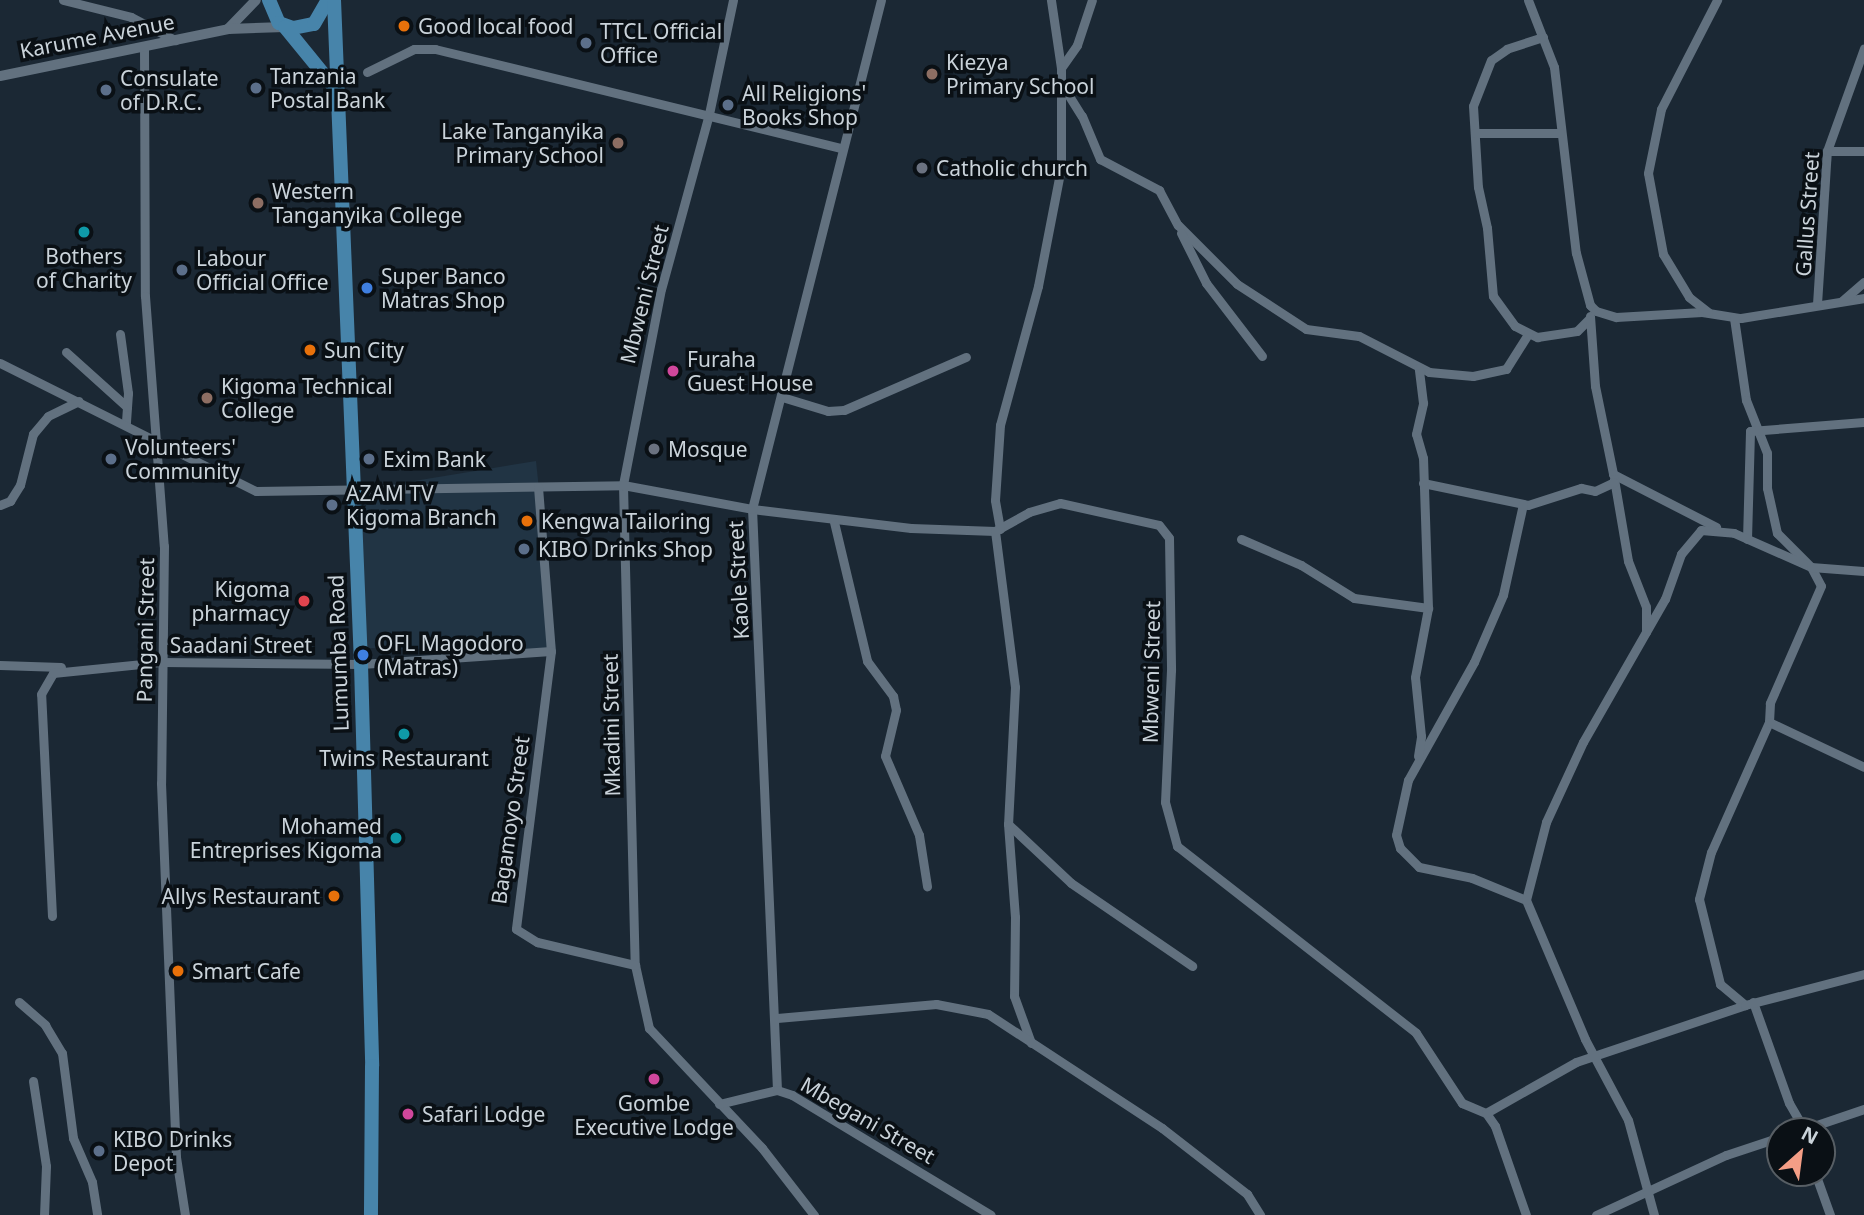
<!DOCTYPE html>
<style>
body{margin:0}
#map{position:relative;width:1864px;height:1215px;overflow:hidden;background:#1b2834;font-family:"Noto Sans",sans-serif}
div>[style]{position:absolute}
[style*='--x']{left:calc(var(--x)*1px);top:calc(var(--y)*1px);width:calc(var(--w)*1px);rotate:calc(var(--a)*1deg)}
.built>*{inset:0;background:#213444}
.minor>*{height:9px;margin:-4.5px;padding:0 4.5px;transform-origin:4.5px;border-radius:4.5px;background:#62717f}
.tertiary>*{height:10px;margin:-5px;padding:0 5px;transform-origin:5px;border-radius:5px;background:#62717f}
.primary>*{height:14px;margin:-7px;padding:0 7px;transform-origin:7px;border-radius:7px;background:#4784aa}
.dots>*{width:19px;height:19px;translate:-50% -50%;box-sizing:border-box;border:4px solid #0a1015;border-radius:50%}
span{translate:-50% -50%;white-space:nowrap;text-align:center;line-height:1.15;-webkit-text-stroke:7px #0a1015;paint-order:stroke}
.poi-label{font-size:21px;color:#cad3da}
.left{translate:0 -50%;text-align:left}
.right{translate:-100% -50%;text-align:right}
.street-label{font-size:21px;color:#cad3da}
.north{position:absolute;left:1766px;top:1117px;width:70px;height:70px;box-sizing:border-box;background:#0a1015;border:2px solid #575e64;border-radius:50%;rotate:28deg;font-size:19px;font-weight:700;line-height:28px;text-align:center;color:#cad3da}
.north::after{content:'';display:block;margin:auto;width:24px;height:32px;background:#f49e86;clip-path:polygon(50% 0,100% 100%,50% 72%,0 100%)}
</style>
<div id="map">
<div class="built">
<i style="clip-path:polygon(536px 461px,556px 651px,364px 648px,347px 492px)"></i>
</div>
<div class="minor">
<i style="--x:63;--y:0;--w:70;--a:14"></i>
<i style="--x:131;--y:17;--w:50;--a:27.6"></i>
<i style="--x:733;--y:0;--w:116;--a:101.9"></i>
<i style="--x:709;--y:114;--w:181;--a:105.3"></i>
<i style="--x:661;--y:289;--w:200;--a:101"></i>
<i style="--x:623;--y:485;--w:480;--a:88.6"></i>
<i style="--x:635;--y:965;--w:65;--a:77.5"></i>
<i style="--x:649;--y:1028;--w:165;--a:46.7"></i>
<i style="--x:762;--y:1148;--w:85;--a:52.2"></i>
<i style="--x:1528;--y:0;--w:72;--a:68.8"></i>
<i style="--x:1554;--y:67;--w:187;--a:83.3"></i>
<i style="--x:1576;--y:253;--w:54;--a:74.9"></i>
<i style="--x:1590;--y:305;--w:8;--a:45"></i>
<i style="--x:1596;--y:311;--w:21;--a:17"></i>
<i style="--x:1616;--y:317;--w:86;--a:-3.3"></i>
<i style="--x:1702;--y:312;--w:39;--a:9"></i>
<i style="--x:1741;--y:318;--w:125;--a:-9.2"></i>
<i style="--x:1543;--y:37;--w:38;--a:162"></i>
<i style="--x:1507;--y:49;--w:19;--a:145"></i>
<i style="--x:1491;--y:60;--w:49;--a:111.4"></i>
<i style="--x:1473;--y:106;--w:81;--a:86.5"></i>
<i style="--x:1478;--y:187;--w:42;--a:77.6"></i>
<i style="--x:1487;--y:228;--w:68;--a:85"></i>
<i style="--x:1493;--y:296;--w:37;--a:54"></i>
<i style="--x:1515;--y:326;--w:25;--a:27"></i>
<i style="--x:1537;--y:337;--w:40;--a:-8.5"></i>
<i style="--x:1577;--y:331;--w:18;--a:-45"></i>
<i style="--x:144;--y:46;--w:250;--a:89.8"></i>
<i style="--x:145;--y:296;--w:251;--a:85.7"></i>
<i style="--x:164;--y:546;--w:237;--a:90.7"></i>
<i style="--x:161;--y:783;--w:374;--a:87.7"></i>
<i style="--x:176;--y:1157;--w:59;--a:81.2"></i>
<i style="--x:1061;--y:68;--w:28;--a:-55"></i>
<i style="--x:1077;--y:45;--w:47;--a:-71.6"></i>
<i style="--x:367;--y:72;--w:52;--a:-26.1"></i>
<i style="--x:414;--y:49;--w:21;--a:0"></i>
<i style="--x:435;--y:49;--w:417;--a:13.7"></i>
<i style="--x:1061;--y:83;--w:39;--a:58"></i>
<i style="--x:1082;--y:116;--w:47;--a:67.3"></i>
<i style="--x:1100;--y:159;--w:67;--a:27.7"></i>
<i style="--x:1159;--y:190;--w:40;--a:62"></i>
<i style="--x:1178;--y:225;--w:83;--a:45"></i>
<i style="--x:1237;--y:284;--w:82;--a:33.1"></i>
<i style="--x:1306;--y:329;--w:53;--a:7.5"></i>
<i style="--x:1359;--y:336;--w:79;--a:27.2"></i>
<i style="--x:1429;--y:372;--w:44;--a:5.2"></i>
<i style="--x:1473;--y:376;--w:34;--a:-12"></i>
<i style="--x:1506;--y:369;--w:41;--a:-57.8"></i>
<i style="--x:1475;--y:133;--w:85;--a:0"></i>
<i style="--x:1827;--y:151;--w:37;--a:0"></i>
<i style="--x:1181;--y:233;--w:56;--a:63.4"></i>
<i style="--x:1206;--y:283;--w:92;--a:52.5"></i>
<i style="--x:1842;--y:301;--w:29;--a:-41"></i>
<i style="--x:1817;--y:304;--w:153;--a:-86.3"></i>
<i style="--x:1827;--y:151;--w:109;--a:-70.2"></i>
<i style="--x:1708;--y:312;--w:24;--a:-142"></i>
<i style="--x:1689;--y:297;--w:50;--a:-121.2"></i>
<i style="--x:1663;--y:254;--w:82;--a:-100.5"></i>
<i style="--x:1648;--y:173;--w:65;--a:-78.5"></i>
<i style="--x:1661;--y:109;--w:123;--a:-62.8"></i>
<i style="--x:1590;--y:316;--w:70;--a:85.9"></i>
<i style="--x:1595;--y:386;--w:90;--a:78.4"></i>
<i style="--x:1613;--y:474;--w:116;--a:27.2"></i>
<i style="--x:1734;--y:318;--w:83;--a:81.7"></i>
<i style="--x:1746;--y:400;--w:57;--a:68.4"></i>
<i style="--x:1767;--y:453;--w:35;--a:90"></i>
<i style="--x:1767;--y:488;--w:46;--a:77.5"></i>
<i style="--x:1777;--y:533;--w:48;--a:45"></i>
<i style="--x:1811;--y:567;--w:21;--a:62"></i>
<i style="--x:1821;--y:586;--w:128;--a:113.6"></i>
<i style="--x:1770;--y:703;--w:19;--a:93"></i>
<i style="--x:1769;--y:722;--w:142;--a:114"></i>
<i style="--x:1711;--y:852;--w:49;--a:104.3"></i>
<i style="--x:1699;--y:899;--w:88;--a:76.1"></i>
<i style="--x:1720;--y:984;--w:33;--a:40"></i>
<i style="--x:120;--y:334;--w:60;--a:82.3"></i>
<i style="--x:128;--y:393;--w:31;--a:94"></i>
<i style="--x:66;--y:352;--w:82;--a:42"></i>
<i style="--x:0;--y:363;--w:286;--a:26.6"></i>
<i style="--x:256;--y:491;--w:367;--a:-0.9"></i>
<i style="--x:623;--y:485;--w:131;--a:10.5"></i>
<i style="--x:752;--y:509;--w:160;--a:6.8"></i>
<i style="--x:911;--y:528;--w:84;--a:2"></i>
<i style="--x:995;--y:531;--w:39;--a:-29"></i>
<i style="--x:1029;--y:512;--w:32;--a:-16"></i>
<i style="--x:1060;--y:503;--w:101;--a:12.5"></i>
<i style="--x:1159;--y:525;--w:16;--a:52"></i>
<i style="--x:1169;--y:538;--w:132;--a:89.1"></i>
<i style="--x:1171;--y:670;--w:132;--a:92.6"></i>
<i style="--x:1165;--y:802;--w:46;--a:74.7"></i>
<i style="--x:1177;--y:846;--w:303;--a:38"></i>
<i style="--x:1416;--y:1033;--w:84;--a:56.7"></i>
<i style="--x:1462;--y:1103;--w:26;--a:23"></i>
<i style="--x:1486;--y:1113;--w:16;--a:55"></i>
<i style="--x:1495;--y:1126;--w:94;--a:70.8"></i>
<i style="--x:782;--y:397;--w:48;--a:16.9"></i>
<i style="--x:828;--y:411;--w:16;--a:-4"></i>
<i style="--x:844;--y:410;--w:133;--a:-23.5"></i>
<i style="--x:1614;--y:479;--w:83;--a:80.3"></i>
<i style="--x:1628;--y:561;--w:49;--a:68.6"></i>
<i style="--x:1646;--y:607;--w:25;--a:90"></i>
<i style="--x:1423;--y:483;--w:107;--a:11.8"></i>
<i style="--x:1528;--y:505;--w:56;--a:-17.8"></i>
<i style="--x:1581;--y:488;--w:14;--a:12"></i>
<i style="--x:1595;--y:491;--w:21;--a:-25"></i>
<i style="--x:538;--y:487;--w:165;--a:85.5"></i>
<i style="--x:551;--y:651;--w:280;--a:97.2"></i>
<i style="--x:516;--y:929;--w:25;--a:32"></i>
<i style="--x:537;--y:942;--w:101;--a:13.2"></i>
<i style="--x:1523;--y:504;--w:93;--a:102.4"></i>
<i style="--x:1503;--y:595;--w:73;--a:113.4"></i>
<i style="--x:1474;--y:662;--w:135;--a:119.2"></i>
<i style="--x:1408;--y:780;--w:56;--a:102.3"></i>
<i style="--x:1396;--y:835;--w:14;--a:73"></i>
<i style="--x:1400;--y:848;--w:27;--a:45"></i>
<i style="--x:1419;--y:867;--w:54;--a:11.7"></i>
<i style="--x:1472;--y:878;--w:58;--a:22.2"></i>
<i style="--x:0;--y:505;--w:11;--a:-22"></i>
<i style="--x:10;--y:501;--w:19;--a:-58"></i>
<i style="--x:20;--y:485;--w:53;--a:-75.7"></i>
<i style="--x:33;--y:434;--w:23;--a:-50"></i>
<i style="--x:48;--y:416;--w:34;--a:-26"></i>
<i style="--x:834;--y:522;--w:143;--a:76.6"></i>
<i style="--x:867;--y:661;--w:44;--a:53.4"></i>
<i style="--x:893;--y:696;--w:14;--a:78"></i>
<i style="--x:896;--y:710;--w:47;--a:103.4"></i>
<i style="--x:885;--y:756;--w:86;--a:66.7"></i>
<i style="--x:919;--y:835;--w:52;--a:81.1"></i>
<i style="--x:1000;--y:529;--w:29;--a:-100"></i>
<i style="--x:995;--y:500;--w:75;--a:-86.2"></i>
<i style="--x:1000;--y:425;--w:144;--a:-74.7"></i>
<i style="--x:1038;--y:286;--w:120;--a:-79"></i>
<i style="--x:1061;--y:168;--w:100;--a:-90"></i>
<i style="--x:1061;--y:68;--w:69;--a:-98.4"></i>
<i style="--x:995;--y:531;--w:157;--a:82.7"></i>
<i style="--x:1015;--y:687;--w:137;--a:92.9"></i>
<i style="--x:1008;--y:824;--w:93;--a:85.7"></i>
<i style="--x:1015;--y:917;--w:79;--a:90.7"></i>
<i style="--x:1014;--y:996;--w:50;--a:70.1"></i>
<i style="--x:1241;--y:539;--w:65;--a:23.4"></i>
<i style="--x:1301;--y:565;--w:62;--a:31.9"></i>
<i style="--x:1354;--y:598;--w:75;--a:7.7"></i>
<i style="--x:1747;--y:539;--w:108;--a:-88.4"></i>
<i style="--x:1750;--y:431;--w:114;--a:-4.5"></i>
<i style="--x:0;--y:665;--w:61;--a:1.9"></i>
<i style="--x:1769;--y:722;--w:105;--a:25.3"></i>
<i style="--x:1418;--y:756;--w:20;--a:-81"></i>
<i style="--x:1421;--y:736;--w:59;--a:-95.8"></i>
<i style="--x:1415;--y:677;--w:70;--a:-79.3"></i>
<i style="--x:1428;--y:608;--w:150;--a:-91.9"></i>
<i style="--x:1423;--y:458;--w:25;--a:-106"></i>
<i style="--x:1416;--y:434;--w:32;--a:-77"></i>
<i style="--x:1423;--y:403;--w:35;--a:-97"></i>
<i style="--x:1008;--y:824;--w:86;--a:43.1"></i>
<i style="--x:1071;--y:883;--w:147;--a:34.4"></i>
<i style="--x:52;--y:916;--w:222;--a:-92.8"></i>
<i style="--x:41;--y:694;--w:24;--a:-60"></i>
<i style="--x:53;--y:673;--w:110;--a:-5.8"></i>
<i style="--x:162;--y:662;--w:199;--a:0.6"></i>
<i style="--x:361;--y:664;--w:190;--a:-3.9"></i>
<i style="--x:19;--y:1002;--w:35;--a:41"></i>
<i style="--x:45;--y:1025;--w:33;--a:59"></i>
<i style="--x:62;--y:1053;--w:86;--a:82.6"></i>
<i style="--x:73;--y:1138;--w:48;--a:66.6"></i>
<i style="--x:92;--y:1182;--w:33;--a:81"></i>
<i style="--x:1753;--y:1002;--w:107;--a:70.4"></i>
<i style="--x:1789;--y:1103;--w:32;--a:60"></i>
<i style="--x:777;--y:1018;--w:160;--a:-5"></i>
<i style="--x:936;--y:1004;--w:53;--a:10.9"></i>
<i style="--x:988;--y:1014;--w:208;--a:33.2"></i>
<i style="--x:1162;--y:1128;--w:108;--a:37.8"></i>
<i style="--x:1247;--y:1194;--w:25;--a:58"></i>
<i style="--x:33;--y:1081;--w:86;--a:81.3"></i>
<i style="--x:46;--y:1166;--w:49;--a:92.3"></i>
<i style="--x:777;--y:1090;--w:582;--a:-92.46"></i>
<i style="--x:752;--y:509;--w:525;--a:-75.78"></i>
<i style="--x:719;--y:1104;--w:60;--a:-13.6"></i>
<i style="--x:777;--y:1090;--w:16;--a:18"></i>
<i style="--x:792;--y:1095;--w:232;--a:31.1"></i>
<i style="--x:1486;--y:1113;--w:103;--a:-29.5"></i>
<i style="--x:1576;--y:1062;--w:178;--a:-18.6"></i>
<i style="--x:1745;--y:1005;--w:123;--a:-14.6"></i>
<i style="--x:1799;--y:1131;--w:69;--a:-18.7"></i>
<i style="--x:1815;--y:1173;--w:45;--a:70.3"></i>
<i style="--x:1596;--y:1215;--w:143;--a:-24.8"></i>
<i style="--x:1726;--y:1155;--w:57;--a:-18.4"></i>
<i style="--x:1654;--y:1215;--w:98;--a:-105.3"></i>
<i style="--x:1628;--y:1120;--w:92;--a:-118"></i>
<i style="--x:1585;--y:1039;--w:151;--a:-113"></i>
<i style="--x:1526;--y:900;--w:81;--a:-75.6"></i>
<i style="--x:1546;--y:822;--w:88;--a:-65.2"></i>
<i style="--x:1583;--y:742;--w:165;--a:-60.2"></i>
<i style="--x:1665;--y:599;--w:48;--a:-70.4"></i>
<i style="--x:1681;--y:554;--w:31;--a:-50"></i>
<i style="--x:1701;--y:530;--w:33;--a:5"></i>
<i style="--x:1734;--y:533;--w:84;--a:23.8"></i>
<i style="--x:1811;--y:567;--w:53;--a:4.3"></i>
</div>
<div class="tertiary">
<i style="--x:228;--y:29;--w:40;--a:-46"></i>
<i style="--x:0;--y:76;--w:233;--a:-11.6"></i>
<i style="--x:228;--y:29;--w:57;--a:-2"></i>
</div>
<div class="primary">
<i style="--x:269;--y:0;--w:25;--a:67"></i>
<i style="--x:279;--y:23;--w:15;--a:20"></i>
<i style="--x:293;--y:28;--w:21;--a:-11"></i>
<i style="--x:314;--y:24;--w:28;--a:-60"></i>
<i style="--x:334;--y:0;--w:665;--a:87.67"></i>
<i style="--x:361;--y:664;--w:402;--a:88.4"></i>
<i style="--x:372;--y:1066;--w:149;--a:90.4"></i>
<i style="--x:285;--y:27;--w:77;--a:50.8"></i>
</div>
<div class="dots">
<i style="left:404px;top:26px;background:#e8710a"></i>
<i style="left:586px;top:43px;background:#5c6f8a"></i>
<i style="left:932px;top:74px;background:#8d6e63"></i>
<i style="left:256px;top:88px;background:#5c6f8a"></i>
<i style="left:106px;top:90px;background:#5c6f8a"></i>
<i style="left:728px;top:105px;background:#5c6f8a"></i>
<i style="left:618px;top:143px;background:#8d6e63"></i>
<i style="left:922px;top:168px;background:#6b7280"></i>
<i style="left:258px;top:203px;background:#8d6e63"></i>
<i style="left:84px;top:232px;background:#0f9aa8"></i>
<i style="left:182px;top:270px;background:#5c6f8a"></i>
<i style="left:367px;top:288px;background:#3f7fe0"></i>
<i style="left:310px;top:350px;background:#e8710a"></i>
<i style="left:673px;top:371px;background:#d1479c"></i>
<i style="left:207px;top:398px;background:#8d6e63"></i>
<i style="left:654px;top:449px;background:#6b7280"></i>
<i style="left:111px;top:459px;background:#5c6f8a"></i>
<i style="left:369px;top:459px;background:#5c6f8a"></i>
<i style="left:332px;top:505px;background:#5c6f8a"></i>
<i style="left:527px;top:521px;background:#e8710a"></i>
<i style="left:524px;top:549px;background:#5c6f8a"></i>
<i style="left:304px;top:601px;background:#e0444e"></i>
<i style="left:363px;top:655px;background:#3f7fe0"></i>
<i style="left:404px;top:734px;background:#0f9aa8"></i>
<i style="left:396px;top:838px;background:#0f9aa8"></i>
<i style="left:334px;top:896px;background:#e8710a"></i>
<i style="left:178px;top:971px;background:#e8710a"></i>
<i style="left:654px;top:1079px;background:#d1479c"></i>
<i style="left:408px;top:1114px;background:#d1479c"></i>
<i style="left:99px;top:1151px;background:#5c6f8a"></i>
</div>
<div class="poi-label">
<span class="left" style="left:418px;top:26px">Good local food</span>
<span class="left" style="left:600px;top:43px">TTCL Official<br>Office</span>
<span class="left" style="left:946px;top:74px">Kiezya<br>Primary School</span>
<span class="left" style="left:270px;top:88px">Tanzania<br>Postal Bank</span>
<span class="left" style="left:120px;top:90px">Consulate<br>of D.R.C.</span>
<span class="left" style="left:742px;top:105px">All Religions'<br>Books Shop</span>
<span class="right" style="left:604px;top:143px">Lake Tanganyika<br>Primary School</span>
<span class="left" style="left:936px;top:168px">Catholic church</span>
<span class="left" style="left:272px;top:203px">Western<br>Tanganyika College</span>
<span style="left:84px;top:268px">Bothers<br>of Charity</span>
<span class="left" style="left:196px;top:270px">Labour<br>Official Office</span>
<span class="left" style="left:381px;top:288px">Super Banco<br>Matras Shop</span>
<span class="left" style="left:324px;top:350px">Sun City</span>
<span class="left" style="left:687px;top:371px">Furaha<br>Guest House</span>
<span class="left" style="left:221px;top:398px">Kigoma Technical<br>College</span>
<span class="left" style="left:125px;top:459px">Volunteers'<br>Community</span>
<span class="left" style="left:668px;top:449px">Mosque</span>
<span class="left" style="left:383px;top:459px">Exim Bank</span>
<span class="left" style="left:346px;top:505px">AZAM TV<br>Kigoma Branch</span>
<span class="left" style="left:541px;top:521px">Kengwa Tailoring</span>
<span class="left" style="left:538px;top:549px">KIBO Drinks Shop</span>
<span class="right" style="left:290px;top:601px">Kigoma<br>pharmacy</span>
<span class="left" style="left:377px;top:655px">OFL Magodoro<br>(Matras)</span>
<span style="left:404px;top:758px">Twins Restaurant</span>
<span class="right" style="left:382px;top:838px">Mohamed<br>Entreprises Kigoma</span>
<span class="right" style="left:320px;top:896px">Allys Restaurant</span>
<span class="left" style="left:192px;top:971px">Smart Cafe</span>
<span style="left:654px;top:1115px">Gombe<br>Executive Lodge</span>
<span class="left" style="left:422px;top:1114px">Safari Lodge</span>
<span class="left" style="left:113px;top:1151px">KIBO Drinks<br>Depot</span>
</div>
<div class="street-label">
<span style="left:97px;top:36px;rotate:-11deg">Karume Avenue</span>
<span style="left:1807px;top:214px;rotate:-86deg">Gallus Street</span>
<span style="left:644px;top:294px;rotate:-76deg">Mbweni Street</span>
<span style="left:738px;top:580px;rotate:-93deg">Kaole Street</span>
<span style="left:145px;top:630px;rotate:-89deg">Pangani Street</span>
<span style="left:241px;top:645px">Saadani Street</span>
<span style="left:338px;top:653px;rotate:-92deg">Lumumba Road</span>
<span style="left:1151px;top:672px;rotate:-89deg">Mbweni Street</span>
<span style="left:611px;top:725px;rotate:-91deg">Mkadini Street</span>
<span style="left:510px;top:820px;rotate:-82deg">Bagamoyo Street</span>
<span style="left:868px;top:1120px;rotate:30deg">Mbegani Street</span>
</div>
<div class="north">N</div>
</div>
